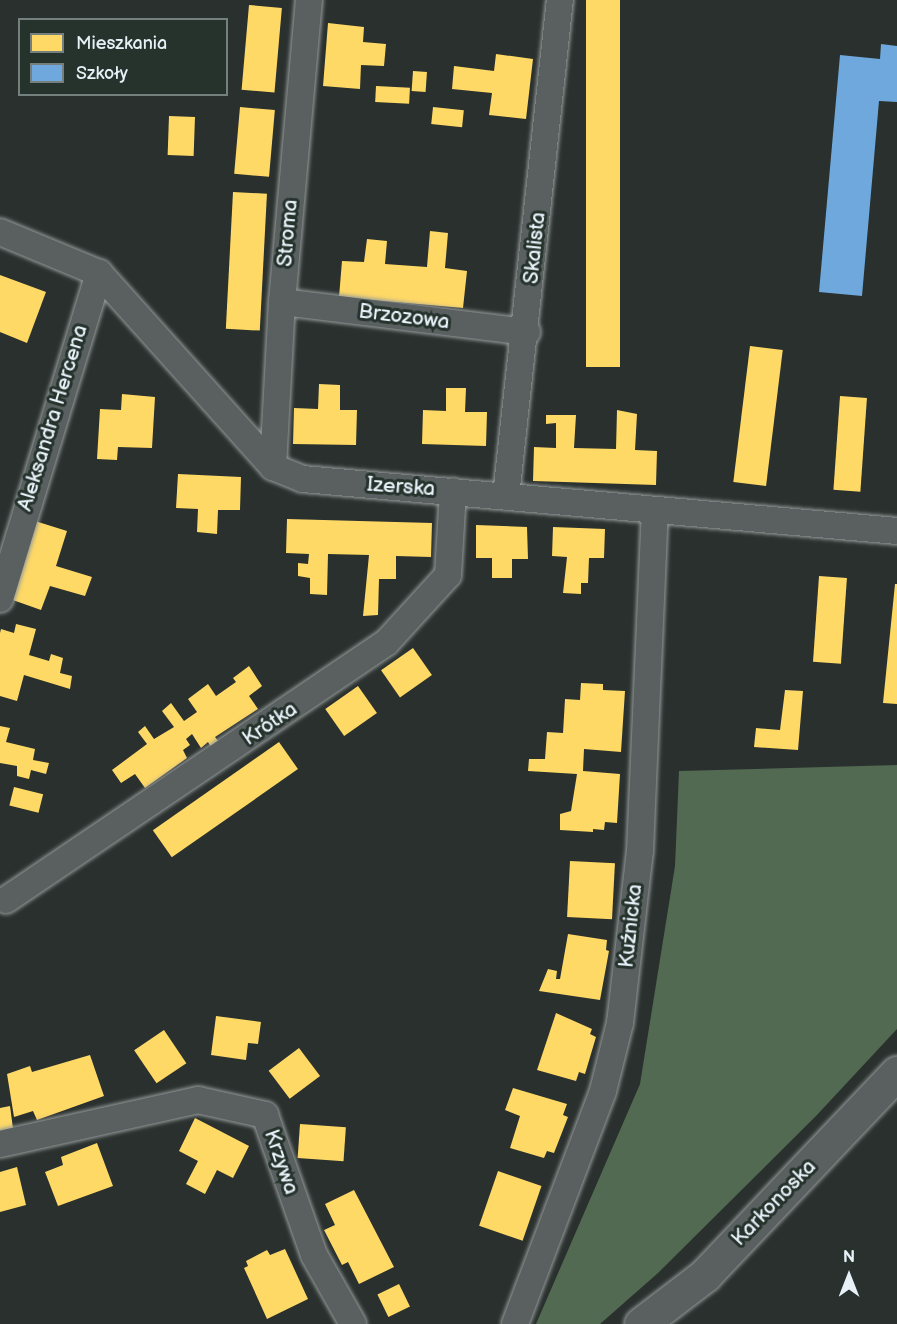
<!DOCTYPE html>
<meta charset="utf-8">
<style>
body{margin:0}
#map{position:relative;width:897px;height:1324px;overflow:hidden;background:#29302d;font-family:"Balsamiq Sans",sans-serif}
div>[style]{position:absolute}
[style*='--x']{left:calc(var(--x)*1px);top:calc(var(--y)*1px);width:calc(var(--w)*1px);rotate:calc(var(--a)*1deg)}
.green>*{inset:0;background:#526952}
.homes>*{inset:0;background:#ffd966;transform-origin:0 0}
.schools>*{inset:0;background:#6fa8dc}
.roads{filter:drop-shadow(0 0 2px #959a9a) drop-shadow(0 0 2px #959a9a)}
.minor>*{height:26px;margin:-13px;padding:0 13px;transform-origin:13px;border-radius:13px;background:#5a6060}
.primary>*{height:33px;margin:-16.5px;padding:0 16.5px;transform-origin:16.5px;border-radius:16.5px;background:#5a6060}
span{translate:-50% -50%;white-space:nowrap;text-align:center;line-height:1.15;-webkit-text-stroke:6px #26332d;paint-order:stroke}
.street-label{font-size:21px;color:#e8f1f8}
.legend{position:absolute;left:18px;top:18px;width:210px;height:78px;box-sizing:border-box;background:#26332d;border:2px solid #747f7e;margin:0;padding:8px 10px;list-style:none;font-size:18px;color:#e8f1f8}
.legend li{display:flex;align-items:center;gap:12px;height:30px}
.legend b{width:30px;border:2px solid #747f7e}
.north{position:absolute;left:819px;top:1246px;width:60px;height:60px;-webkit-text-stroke:4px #26332d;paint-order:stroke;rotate:0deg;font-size:16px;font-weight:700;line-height:24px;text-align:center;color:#e8f1f8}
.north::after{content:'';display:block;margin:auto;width:21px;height:27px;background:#e8f1f8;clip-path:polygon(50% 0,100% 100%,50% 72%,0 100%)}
</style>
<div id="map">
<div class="green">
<i style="clip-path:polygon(897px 765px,897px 1029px,816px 1116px,658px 1273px,600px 1324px,536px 1324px,640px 1084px,675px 866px,679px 771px)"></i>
</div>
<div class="homes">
<i style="left:586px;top:0;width:34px;height:367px"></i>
<i style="left:249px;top:5px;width:33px;height:85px;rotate:5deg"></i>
<i style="clip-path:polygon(328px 23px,364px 27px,363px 42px,386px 44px,384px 66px,361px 65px,360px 89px,323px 86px)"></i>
<i style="clip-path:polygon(496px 54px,533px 59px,526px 119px,489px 115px,492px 93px,452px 89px,454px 66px,494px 71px)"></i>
<i style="left:413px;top:71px;width:14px;height:20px;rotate:4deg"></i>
<i style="left:376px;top:86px;width:34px;height:16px;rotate:3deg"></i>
<i style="left:240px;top:107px;width:35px;height:67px;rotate:5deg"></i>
<i style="left:433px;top:107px;width:31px;height:17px;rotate:6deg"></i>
<i style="left:169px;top:116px;width:26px;height:39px;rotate:2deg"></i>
<i style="left:233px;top:192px;width:34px;height:137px;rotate:3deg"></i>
<i style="clip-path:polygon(430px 231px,448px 233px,445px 268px,467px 271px,463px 308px,339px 297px,342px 261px,364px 262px,367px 239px,387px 241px,385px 264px,427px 267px)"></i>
<i style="clip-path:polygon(0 275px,46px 292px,27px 343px,0 332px)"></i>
<i style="left:750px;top:346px;width:33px;height:137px;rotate:7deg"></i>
<i style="clip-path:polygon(319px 384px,340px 385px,340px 410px,357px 410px,356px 445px,293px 444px,294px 408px,318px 409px)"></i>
<i style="clip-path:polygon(446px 388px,466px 388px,465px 412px,487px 412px,486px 446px,422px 444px,423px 410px,446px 411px)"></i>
<i style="clip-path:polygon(122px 394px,155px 397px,152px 448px,118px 447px,117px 460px,97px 459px,100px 409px,121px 410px)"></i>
<i style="left:840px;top:396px;width:27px;height:94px;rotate:4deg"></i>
<i style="clip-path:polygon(617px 410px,637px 414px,635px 450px,657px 451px,656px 485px,533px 481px,534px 447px,556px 448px,556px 423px,546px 424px,546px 415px,576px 415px,574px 448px,616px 449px)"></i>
<i style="clip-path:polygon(178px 474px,241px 477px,240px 510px,218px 510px,217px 534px,197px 532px,198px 509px,176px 508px)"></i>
<i style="clip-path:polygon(287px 519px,432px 523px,431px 557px,396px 556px,396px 579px,379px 579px,378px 615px,363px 616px,369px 555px,328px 554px,327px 595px,310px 594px,310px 578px,298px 576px,298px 563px,308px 564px,309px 554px,286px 553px)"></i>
<i style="clip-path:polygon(35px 521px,67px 531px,56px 566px,92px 577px,85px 596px,50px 586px,41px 610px,10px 599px)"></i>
<i style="clip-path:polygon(476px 525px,527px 527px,528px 559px,512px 559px,512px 578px,492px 578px,492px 558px,476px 558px)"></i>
<i style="clip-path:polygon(553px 527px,605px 529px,604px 558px,589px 558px,588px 583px,581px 583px,581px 594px,563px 593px,567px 557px,552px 556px)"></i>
<i style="left:819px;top:576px;width:28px;height:86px;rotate:4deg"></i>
<i style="clip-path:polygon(895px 584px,897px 584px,897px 704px,883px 703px)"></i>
<i style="clip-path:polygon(16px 624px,36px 629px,29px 655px,49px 661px,51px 654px,63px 658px,60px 673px,72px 676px,70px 689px,24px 675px,17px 701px,0 696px,0 633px,1px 629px,14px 633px)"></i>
<i style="left:413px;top:648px;width:33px;height:39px;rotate:55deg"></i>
<i style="clip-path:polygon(249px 666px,262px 686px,249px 696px,258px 709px,215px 737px,219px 742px,211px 747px,208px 742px,201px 748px,192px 734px,186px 739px,190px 745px,183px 750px,187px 758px,145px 788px,135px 774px,121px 783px,112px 770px,147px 744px,138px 732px,145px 726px,154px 739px,174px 727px,162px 711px,171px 703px,184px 721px,197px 712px,188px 699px,208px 684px,216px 696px,236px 682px,233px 678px)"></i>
<i style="clip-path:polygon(581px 683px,603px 684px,603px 690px,625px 691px,621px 752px,584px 749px,583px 771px,620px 774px,617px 823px,605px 822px,604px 830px,593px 829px,593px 832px,560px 830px,560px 814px,571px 811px,577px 774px,528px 771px,529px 759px,545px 759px,547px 732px,563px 733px,565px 699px,580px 700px)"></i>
<i style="left:358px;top:686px;width:33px;height:40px;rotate:55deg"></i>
<i style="clip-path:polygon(785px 690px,803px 691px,798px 750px,754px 747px,756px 728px,780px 730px)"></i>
<i style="clip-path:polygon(0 726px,10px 728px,6px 742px,35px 749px,33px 760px,49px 763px,46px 774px,31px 770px,29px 779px,17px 776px,17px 766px,0 763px)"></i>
<i style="left:279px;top:742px;width:33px;height:154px;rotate:55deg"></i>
<i style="left:14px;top:787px;width:30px;height:19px;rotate:14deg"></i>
<i style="left:570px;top:861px;width:45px;height:56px;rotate:3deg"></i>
<i style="clip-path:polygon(568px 934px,607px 940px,606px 950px,609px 951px,600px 1000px,539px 991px,548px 969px,557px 971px,556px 979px,560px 979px)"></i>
<i style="clip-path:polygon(556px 1013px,592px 1029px,590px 1034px,596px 1037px,585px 1074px,579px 1072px,576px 1081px,537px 1070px)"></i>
<i style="clip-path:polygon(216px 1016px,261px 1022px,258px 1044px,248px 1043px,246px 1060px,211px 1055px)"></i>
<i style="left:164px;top:1030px;width:40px;height:36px;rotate:56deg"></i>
<i style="left:299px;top:1048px;width:35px;height:38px;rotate:53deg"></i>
<i style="clip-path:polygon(90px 1055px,104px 1096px,37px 1120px,33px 1111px,14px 1117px,7px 1074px,30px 1066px,32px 1072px)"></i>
<i style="clip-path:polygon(513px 1088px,567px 1104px,563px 1115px,568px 1117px,554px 1153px,547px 1151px,544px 1158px,510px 1148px,520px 1116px,505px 1110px)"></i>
<i style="clip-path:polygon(10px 1106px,14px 1136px,0 1139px,0 1108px)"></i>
<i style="clip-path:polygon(195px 1118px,249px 1146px,233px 1178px,217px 1170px,205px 1194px,186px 1184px,198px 1161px,179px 1151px)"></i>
<i style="left:300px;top:1124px;width:46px;height:34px;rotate:4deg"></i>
<i style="clip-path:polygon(97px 1143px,113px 1186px,58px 1206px,45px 1172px,63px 1165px,61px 1157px)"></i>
<i style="clip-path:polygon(17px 1167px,26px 1205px,0 1212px,0 1172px)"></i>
<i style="left:498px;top:1171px;width:46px;height:58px;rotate:19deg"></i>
<i style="clip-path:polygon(354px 1190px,394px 1267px,359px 1284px,348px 1262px,342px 1265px,324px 1230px,335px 1225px,325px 1204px)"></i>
<i style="clip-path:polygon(285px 1249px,308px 1299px,267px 1319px,244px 1268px,248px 1266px,246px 1261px,267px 1250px,270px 1255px)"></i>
<i style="left:399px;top:1284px;width:25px;height:24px;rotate:64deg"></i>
</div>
<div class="schools">
<i style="clip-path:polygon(881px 44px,897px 46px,897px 102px,879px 101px,862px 296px,819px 292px,840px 55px,880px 59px)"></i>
</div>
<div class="roads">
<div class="minor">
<i style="--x:0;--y:232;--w:107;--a:22.5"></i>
<i style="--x:99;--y:273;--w:261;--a:48.1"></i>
<i style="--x:273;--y:467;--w:32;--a:22"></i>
<i style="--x:303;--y:479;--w:596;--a:5"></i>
<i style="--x:282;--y:302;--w:247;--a:7"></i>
<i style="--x:273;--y:467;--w:165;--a:-86.9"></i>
<i style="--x:282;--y:302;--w:303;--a:-84.9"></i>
<i style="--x:506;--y:496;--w:499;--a:-83.8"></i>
<i style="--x:0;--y:599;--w:341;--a:-73.1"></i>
<i style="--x:6;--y:900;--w:459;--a:-34.1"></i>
<i style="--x:386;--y:643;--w:92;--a:-47.6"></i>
<i style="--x:448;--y:575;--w:84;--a:-86.6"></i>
<i style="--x:0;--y:1144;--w:203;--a:-12.5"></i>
<i style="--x:198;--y:1100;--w:69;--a:12.6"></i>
<i style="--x:265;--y:1115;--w:148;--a:70.7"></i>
<i style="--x:314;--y:1255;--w:79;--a:60.5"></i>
<i style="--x:515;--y:1324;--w:249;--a:-69.3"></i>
<i style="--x:603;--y:1091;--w:70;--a:-76"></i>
<i style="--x:620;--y:1023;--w:173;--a:-83.4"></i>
<i style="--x:640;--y:851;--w:340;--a:-87.5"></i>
</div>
<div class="primary">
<i style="--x:641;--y:1324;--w:81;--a:-37.4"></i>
<i style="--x:705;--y:1275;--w:279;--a:-46.5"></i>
</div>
</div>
<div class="street-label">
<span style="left:288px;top:233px;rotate:-85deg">Stroma</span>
<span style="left:535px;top:248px;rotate:-84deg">Skalista</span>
<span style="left:404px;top:317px;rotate:7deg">Brzozowa</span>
<span style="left:53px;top:418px;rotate:-73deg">Aleksandra Hercena</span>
<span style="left:401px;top:487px;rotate:4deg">Izerska</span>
<span style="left:270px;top:724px;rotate:-34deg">Krótka</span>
<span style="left:631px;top:926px;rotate:-84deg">Kuźnicka</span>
<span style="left:281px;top:1162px;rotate:71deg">Krzywa</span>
<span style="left:774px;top:1203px;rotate:-46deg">Karkonoska</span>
</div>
<ul class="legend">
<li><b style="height:16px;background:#ffd966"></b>Mieszkania</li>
<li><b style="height:16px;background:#6fa8dc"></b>Szkoły</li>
</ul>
<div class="north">N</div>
</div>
